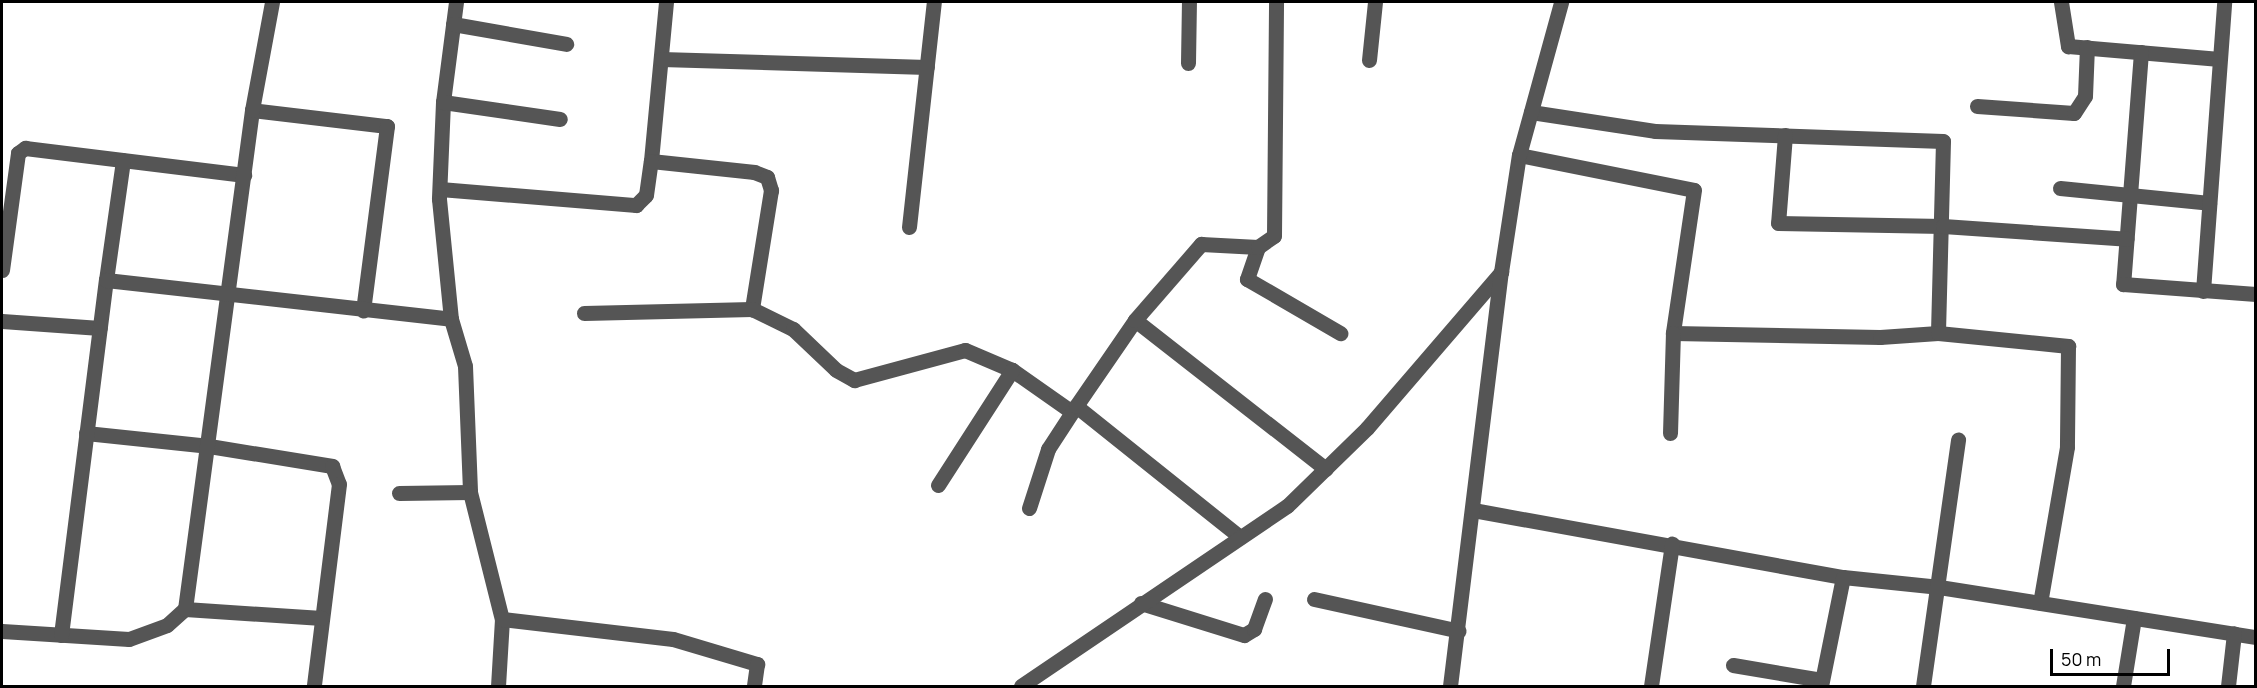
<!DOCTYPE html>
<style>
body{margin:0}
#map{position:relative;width:2257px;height:688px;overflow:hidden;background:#fff;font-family:Manrope,sans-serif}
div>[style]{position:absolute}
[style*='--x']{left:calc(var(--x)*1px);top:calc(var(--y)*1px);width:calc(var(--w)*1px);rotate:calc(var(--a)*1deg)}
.minor>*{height:15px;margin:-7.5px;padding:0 7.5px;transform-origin:7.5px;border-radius:7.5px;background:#555}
span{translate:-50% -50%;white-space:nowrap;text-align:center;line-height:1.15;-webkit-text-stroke:4.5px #fff;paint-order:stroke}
.frame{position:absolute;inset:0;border:3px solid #000;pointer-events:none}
.scale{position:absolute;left:2050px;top:649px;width:120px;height:27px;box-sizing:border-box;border:3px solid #000;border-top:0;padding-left:8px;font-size:18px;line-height:21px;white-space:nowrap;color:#000;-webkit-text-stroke:4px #fff;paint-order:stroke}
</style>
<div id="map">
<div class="minor">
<i style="--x:456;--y:2;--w:101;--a:97.4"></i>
<i style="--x:443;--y:102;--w:97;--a:92.4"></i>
<i style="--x:439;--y:199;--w:121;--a:84.3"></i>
<i style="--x:451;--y:319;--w:49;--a:73.4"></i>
<i style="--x:465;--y:366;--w:126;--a:87.7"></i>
<i style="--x:470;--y:492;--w:131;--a:75.9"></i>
<i style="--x:502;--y:619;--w:67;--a:93.4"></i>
<i style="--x:666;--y:2;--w:160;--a:95.4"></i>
<i style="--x:651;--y:161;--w:104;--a:6.1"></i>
<i style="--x:754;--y:172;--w:14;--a:21"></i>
<i style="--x:767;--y:177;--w:14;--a:73"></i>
<i style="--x:771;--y:190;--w:121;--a:99.1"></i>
<i style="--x:2061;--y:2;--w:45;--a:81"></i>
<i style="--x:2068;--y:46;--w:152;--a:4.9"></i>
<i style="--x:453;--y:24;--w:115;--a:10"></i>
<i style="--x:2141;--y:52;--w:233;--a:94.4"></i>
<i style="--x:2123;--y:284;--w:133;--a:4.3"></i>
<i style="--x:661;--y:59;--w:266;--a:1.7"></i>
<i style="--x:1369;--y:60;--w:58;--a:-84.1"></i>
<i style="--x:1188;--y:63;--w:61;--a:-89.1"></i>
<i style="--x:443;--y:102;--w:118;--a:8.3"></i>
<i style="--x:1977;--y:106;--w:97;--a:4.1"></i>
<i style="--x:2074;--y:113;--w:20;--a:-57"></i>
<i style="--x:2085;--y:96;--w:49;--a:-87.7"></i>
<i style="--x:252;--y:110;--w:136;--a:6.8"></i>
<i style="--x:387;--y:126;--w:186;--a:97.4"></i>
<i style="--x:1531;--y:112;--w:125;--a:8.7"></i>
<i style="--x:1655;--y:131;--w:288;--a:2"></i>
<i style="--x:1943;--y:141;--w:192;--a:91.5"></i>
<i style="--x:1785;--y:135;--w:88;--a:94.5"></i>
<i style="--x:1778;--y:223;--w:165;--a:1"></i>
<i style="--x:1943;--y:226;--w:184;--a:4"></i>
<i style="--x:1519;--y:155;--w:178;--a:11.3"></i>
<i style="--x:1694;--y:190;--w:145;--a:98.4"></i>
<i style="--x:1673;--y:333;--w:207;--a:1.1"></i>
<i style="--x:1880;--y:337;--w:58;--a:-3.9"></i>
<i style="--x:1938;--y:333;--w:131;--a:5.7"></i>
<i style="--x:2068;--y:346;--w:101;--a:90.6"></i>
<i style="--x:2067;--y:447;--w:158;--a:99.8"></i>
<i style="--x:2060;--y:188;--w:150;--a:5.7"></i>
<i style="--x:440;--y:189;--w:197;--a:4.7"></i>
<i style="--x:636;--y:205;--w:14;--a:-45"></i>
<i style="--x:646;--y:195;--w:34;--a:-82"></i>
<i style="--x:909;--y:227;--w:226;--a:-83.7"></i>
<i style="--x:1258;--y:247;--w:34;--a:109"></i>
<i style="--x:1247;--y:279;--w:108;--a:30.1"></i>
<i style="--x:2;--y:270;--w:118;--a:-82.2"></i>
<i style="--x:18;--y:153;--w:9;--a:-36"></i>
<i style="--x:25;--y:148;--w:221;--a:7"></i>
<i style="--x:106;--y:280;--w:121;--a:-81.9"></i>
<i style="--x:2203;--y:291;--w:290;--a:-85.8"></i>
<i style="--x:584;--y:313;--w:168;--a:-1.4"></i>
<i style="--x:752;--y:309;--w:46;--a:26"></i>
<i style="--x:793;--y:329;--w:59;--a:43.6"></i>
<i style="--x:836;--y:370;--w:21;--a:29"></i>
<i style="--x:854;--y:380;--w:115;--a:-15.1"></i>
<i style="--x:965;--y:350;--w:51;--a:23.1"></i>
<i style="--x:1012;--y:370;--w:73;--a:35"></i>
<i style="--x:1135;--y:320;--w:242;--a:38"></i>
<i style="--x:2;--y:321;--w:98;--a:4.1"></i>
<i style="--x:86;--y:433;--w:124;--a:6"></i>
<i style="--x:209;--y:446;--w:125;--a:9.2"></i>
<i style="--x:332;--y:466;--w:19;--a:69"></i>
<i style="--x:339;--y:484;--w:204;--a:97.1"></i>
<i style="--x:1670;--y:433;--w:100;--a:-88.3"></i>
<i style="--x:938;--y:485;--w:137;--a:-57.2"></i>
<i style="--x:399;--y:493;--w:71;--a:-0.8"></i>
<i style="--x:1029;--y:508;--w:62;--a:-72.1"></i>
<i style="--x:1048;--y:449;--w:51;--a:-56.9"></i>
<i style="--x:1473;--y:510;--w:376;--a:10.3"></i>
<i style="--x:1843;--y:577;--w:97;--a:5.9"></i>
<i style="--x:1939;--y:587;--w:321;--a:9"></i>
<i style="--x:1240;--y:537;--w:210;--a:-141.4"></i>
<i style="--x:1076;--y:406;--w:104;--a:-55.5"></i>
<i style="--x:1135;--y:320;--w:101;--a:-49"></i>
<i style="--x:1201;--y:244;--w:57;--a:3"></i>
<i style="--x:1258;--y:247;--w:19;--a:-35"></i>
<i style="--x:1274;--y:236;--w:234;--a:-89.5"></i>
<i style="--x:1314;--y:599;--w:148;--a:12.4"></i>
<i style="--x:1141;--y:603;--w:108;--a:17.3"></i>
<i style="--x:1244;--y:635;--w:12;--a:-31"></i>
<i style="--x:1254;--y:629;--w:32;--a:-70"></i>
<i style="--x:185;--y:609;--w:137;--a:3.8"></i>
<i style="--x:502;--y:619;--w:172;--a:6.7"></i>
<i style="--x:673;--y:639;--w:88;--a:16.6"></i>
<i style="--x:757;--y:664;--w:22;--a:98"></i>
<i style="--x:2;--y:631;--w:127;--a:3.6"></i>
<i style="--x:129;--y:639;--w:40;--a:-20.2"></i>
<i style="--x:167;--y:625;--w:24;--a:-42"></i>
<i style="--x:185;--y:609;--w:503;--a:-82.35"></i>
<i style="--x:252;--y:110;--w:110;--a:-79.5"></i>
<i style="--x:61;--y:635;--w:358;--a:-82.8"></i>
<i style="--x:106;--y:280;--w:347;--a:6.4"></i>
<i style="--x:1733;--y:665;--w:90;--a:9.6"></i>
<i style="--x:1021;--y:686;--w:321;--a:-34.1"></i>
<i style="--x:1287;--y:506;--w:112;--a:-44.3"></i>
<i style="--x:1367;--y:428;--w:206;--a:-49.3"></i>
<i style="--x:1450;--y:686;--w:417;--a:-83"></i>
<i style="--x:1501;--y:272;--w:118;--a:-81.3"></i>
<i style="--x:1519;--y:155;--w:159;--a:-74.6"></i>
<i style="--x:1651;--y:686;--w:144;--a:-81.6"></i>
<i style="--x:1821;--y:686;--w:111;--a:-78.6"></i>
<i style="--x:1923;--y:686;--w:249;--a:-81.9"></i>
<i style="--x:2123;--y:686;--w:69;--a:-80.8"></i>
<i style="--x:2228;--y:686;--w:53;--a:-83.5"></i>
</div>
<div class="frame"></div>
<div class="scale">50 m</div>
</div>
